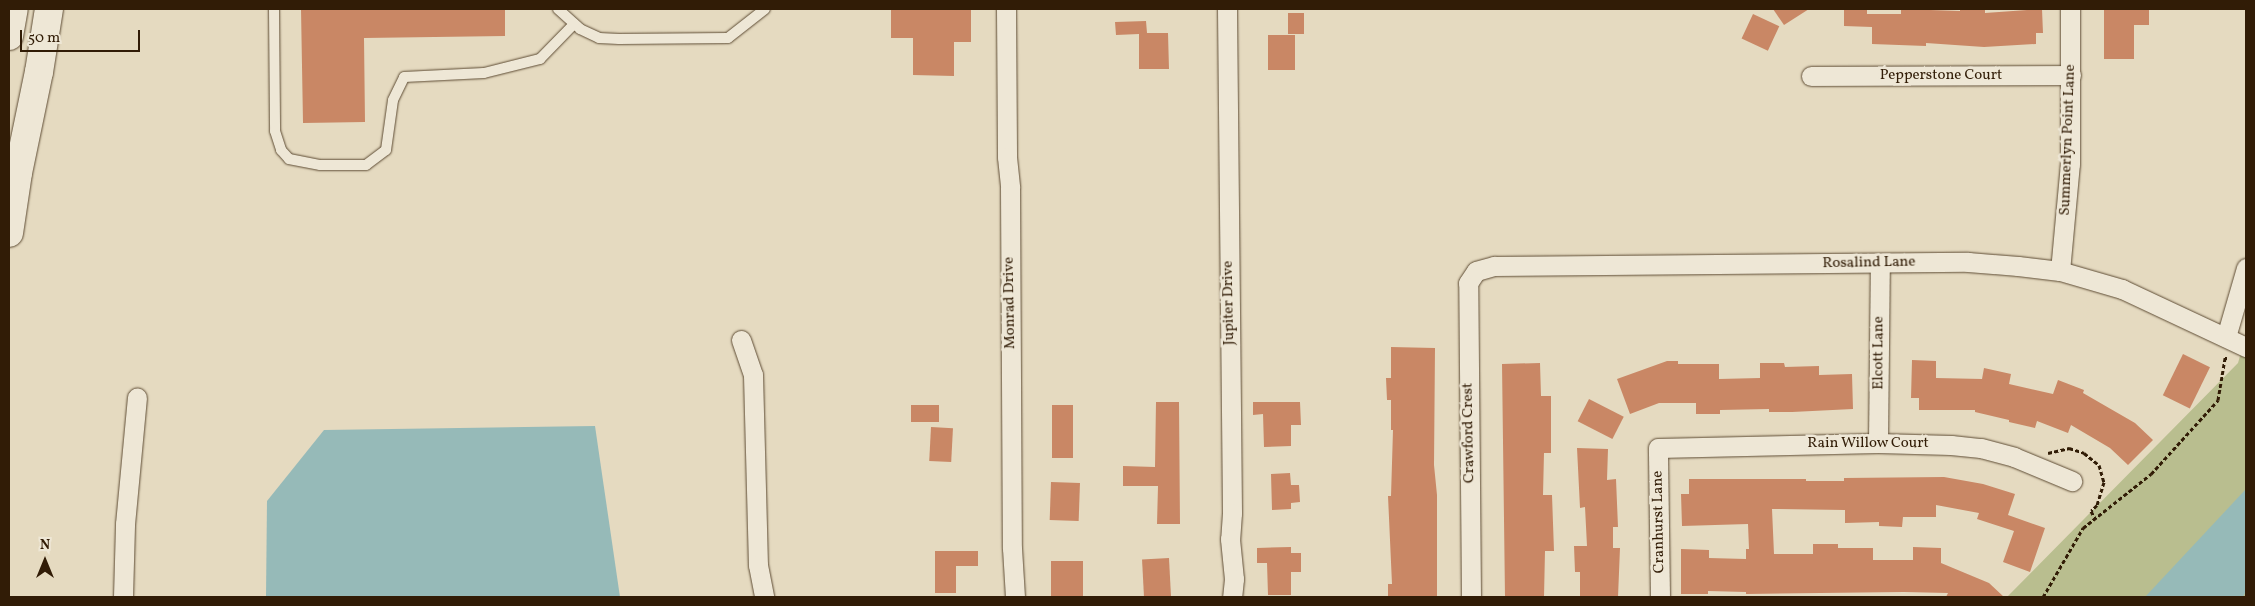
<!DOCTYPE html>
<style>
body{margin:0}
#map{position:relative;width:2255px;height:606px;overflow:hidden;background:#e5dac0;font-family:Vollkorn,serif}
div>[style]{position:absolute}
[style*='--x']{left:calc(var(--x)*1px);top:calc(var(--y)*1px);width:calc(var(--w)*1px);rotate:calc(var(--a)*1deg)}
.green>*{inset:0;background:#b9be8f}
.water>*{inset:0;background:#96bab8}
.building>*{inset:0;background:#c98765;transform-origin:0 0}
.path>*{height:3px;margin-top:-1.5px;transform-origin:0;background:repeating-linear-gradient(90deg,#311c06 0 4px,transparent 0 6.5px)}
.roads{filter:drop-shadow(0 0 1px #5e4c34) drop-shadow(0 0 1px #5e4c34)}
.lane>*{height:10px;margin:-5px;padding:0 5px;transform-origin:5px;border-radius:5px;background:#eee7d6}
.street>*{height:19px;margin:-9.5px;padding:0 9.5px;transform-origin:9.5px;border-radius:9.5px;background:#eee7d6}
.secondary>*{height:28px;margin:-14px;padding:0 14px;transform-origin:14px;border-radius:14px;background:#eee7d6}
span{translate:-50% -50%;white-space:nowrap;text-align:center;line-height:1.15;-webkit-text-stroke:5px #eee7d6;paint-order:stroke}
.street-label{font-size:15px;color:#311c06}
.frame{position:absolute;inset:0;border:10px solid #311c06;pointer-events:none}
.north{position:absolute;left:20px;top:536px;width:50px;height:50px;-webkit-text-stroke:4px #eee7d6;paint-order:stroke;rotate:0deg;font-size:14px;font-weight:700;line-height:20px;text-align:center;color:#311c06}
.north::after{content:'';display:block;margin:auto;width:18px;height:22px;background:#311c06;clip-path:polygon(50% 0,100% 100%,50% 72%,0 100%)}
.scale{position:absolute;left:20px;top:30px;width:120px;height:22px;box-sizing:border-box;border:2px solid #311c06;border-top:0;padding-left:6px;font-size:15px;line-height:18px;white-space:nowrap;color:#311c06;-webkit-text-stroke:4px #eee7d6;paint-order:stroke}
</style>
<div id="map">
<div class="green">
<i style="clip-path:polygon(2246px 335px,2246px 597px,2007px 597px,2238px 363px)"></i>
</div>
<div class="water">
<i style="clip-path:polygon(595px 426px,620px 597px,266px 597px,267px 501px,324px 430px)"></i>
<i style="clip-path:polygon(2246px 489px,2246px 591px,2243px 597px,2145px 597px)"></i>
</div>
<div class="building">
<i style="clip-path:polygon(301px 9px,505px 9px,505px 36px,364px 38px,365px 122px,303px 123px)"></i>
<i style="clip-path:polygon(891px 9px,971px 9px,971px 42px,954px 42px,954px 76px,913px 75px,913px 38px,891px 38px)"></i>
<i style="clip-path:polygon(1773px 9px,1809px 9px,1784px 25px)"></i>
<i style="clip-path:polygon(1844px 9px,1867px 9px,1867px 14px,1901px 14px,1901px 9px,1960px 11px,1960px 9px,1985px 9px,1985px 13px,2042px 9px,2043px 33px,2036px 33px,2036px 44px,1984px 47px,1926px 43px,1926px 46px,1872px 44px,1872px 27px,1844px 26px)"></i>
<i style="clip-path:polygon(2104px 9px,2149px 9px,2149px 25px,2134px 25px,2134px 59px,2104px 59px)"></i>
<i style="left:1304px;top:13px;width:21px;height:16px;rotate:90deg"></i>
<i style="left:1753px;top:14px;width:29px;height:27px;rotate:25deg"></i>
<i style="clip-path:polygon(1146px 21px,1147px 33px,1168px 33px,1169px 69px,1139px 69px,1139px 34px,1116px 35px,1115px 22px)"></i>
<i style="left:1268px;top:35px;width:27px;height:35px"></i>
<i style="clip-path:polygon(1391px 347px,1435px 348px,1434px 465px,1437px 495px,1437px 597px,1388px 597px,1388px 584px,1392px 584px,1388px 496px,1391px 496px,1393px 430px,1391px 430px,1391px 400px,1387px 400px,1386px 378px,1391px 378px)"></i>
<i style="left:2183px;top:354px;width:30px;height:46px;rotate:26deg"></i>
<i style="clip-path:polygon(1912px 360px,1936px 361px,1936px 378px,1982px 379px,1984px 368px,2011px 374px,2009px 384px,2053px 394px,2058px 380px,2084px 390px,2083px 393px,2135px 423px,2153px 440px,2128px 465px,2110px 448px,2071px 425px,2068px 433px,2037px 421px,2035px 428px,2009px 422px,2009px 420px,1975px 412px,1975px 410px,1919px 410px,1919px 398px,1911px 398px)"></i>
<i style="clip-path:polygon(1667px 361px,1678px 361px,1678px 364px,1719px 364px,1719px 379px,1760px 378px,1760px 363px,1784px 363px,1785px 367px,1819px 366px,1819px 375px,1852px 374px,1853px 409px,1792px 412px,1769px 412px,1769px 409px,1720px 410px,1720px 414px,1696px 414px,1696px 403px,1659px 403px,1630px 414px,1617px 379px)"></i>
<i style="clip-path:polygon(1540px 363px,1541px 396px,1551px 396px,1551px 453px,1544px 453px,1543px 495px,1552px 495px,1554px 551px,1545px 551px,1544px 597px,1505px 597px,1502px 364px)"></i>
<i style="left:1589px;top:399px;width:39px;height:25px;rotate:27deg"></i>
<i style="clip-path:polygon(1156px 402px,1179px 402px,1180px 524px,1157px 524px,1158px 486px,1123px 486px,1123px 466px,1155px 467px)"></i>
<i style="clip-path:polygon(1253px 402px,1300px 402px,1301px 425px,1291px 425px,1291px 446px,1264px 447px,1263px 414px,1253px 415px)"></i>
<i style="left:911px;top:405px;width:28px;height:17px"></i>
<i style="left:1052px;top:405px;width:21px;height:53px"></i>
<i style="left:931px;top:427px;width:22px;height:34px;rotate:3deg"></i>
<i style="clip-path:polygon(1577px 448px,1608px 449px,1607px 480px,1616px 479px,1618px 527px,1613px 527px,1613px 548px,1620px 548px,1618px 597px,1580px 597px,1580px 572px,1575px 572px,1574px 546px,1587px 546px,1585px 507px,1580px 508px)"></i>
<i style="clip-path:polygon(1290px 473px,1291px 485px,1299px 485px,1300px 502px,1291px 503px,1291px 509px,1272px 510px,1271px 474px)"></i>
<i style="clip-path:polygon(1944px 477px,1983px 484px,2015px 494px,2008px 515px,2045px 528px,2030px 572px,2003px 562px,2014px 531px,1977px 519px,1979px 513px,1936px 505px,1936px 517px,1903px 517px,1902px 527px,1879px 526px,1879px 522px,1845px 523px,1845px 510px,1772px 509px,1774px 554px,1813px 554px,1813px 544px,1838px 544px,1838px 548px,1873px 548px,1873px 560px,1913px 560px,1913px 547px,1941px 548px,1941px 563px,1989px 583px,2004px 597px,1946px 597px,1948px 593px,1904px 592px,1746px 594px,1746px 592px,1708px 591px,1708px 594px,1681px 594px,1681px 549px,1709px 550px,1709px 558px,1746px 559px,1746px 549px,1749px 549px,1748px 524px,1682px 526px,1681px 494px,1689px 494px,1689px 479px,1806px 479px,1806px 481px,1844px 481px,1844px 478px)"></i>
<i style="left:1051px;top:482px;width:29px;height:38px;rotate:2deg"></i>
<i style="clip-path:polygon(1291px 547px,1291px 553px,1301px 553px,1301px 572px,1291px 572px,1291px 595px,1268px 595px,1267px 563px,1257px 563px,1257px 548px)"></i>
<i style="clip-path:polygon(935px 551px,978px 551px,978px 566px,956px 566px,956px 593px,935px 593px)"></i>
<i style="left:1169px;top:558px;width:39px;height:27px;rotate:87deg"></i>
<i style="left:1051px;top:561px;width:32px;height:36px"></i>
</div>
<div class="path">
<i style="--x:2048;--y:453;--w:22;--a:-13"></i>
<i style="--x:2069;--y:448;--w:16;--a:18"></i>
<i style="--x:2084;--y:453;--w:19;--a:39"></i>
<i style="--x:2099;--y:465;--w:18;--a:74"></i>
<i style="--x:2104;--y:482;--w:24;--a:107"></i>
<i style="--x:2097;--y:505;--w:8;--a:135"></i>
<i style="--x:2091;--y:511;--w:8;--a:60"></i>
<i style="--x:2043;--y:597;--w:80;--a:-59.9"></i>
<i style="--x:2083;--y:528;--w:87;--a:-38.5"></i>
<i style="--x:2151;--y:474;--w:100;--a:-47.8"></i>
<i style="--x:2218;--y:400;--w:43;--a:-80.5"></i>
<i style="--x:2225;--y:358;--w:2;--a:0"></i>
</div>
<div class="roads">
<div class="lane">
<i style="--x:274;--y:9;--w:122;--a:89.5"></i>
<i style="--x:275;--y:131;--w:20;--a:72"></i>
<i style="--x:281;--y:150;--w:12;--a:48"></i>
<i style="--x:289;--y:159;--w:32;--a:11"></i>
<i style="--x:320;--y:165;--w:46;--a:0"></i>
<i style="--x:366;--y:165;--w:25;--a:-37"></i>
<i style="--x:386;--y:150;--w:50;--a:-82"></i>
<i style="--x:393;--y:100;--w:25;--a:-64"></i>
<i style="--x:404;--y:77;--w:80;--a:-2.9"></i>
<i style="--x:484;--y:73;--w:58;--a:-14"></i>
<i style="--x:540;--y:59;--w:49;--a:-45.8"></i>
<i style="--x:558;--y:9;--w:30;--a:42"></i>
<i style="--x:580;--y:29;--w:21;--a:25"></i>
<i style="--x:599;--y:38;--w:20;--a:3"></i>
<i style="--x:619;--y:39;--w:109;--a:-0.5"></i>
<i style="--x:728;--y:38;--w:47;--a:-38.1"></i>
</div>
<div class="street">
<i style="--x:1006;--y:9;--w:148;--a:89.6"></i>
<i style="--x:1007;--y:157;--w:31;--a:84"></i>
<i style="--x:1010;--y:188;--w:360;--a:89.7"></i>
<i style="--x:1012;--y:548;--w:49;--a:86.5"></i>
<i style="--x:1227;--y:9;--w:504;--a:89.43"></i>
<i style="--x:1232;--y:513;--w:26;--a:94"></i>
<i style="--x:1230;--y:539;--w:40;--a:84.3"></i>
<i style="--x:1234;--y:579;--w:18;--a:96"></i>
<i style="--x:1811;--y:76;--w:260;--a:-0.2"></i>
<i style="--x:2060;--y:271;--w:107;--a:-84.7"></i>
<i style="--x:2070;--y:164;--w:155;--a:-90"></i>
<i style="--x:2226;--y:337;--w:72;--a:-73.8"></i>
<i style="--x:741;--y:340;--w:37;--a:71"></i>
<i style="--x:753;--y:375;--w:190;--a:88.5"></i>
<i style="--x:758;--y:565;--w:33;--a:79"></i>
<i style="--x:1878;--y:443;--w:180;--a:-89.4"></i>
<i style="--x:123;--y:597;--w:73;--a:-88.4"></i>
<i style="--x:125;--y:524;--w:127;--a:-84.6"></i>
<i style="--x:1471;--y:597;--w:314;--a:-90.5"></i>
<i style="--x:1468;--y:283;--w:14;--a:-56"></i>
<i style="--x:1476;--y:271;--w:19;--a:-16"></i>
<i style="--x:1494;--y:266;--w:474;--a:-0.5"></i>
<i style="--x:1968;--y:262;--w:50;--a:4.6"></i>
<i style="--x:2018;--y:266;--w:42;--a:6.8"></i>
<i style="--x:2060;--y:271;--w:65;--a:16.2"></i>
<i style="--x:2122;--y:289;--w:137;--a:25.1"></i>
<i style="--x:1660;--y:597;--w:149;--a:-90.8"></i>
<i style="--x:1658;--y:448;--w:220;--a:-1.3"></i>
<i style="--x:1878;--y:443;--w:73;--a:1.6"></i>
<i style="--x:1951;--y:445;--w:30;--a:6"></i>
<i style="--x:1981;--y:448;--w:34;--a:15"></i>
<i style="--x:2014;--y:457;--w:63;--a:22.5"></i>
</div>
<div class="secondary">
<i style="--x:9;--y:36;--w:27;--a:-80"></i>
<i style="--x:9;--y:233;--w:61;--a:-81.5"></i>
<i style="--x:18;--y:173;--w:103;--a:-78.3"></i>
<i style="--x:39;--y:72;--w:64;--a:-81"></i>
</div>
</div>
<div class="street-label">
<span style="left:1941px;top:76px">Pepperstone Court</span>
<span style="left:2068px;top:140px;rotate:-88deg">Summerlyn Point Lane</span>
<span style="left:1869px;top:263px;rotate:-1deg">Rosalind Lane</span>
<span style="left:1010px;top:303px;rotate:-91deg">Monrad Drive</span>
<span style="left:1229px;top:303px;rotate:-91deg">Jupiter Drive</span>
<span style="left:1879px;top:353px;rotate:-90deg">Elcott Lane</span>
<span style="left:1469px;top:433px;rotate:-91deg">Crawford Crest</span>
<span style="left:1868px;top:444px">Rain Willow Court</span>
<span style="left:1659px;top:522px;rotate:-91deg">Cranhurst Lane</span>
</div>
<div class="frame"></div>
<div class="north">N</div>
<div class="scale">50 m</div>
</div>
